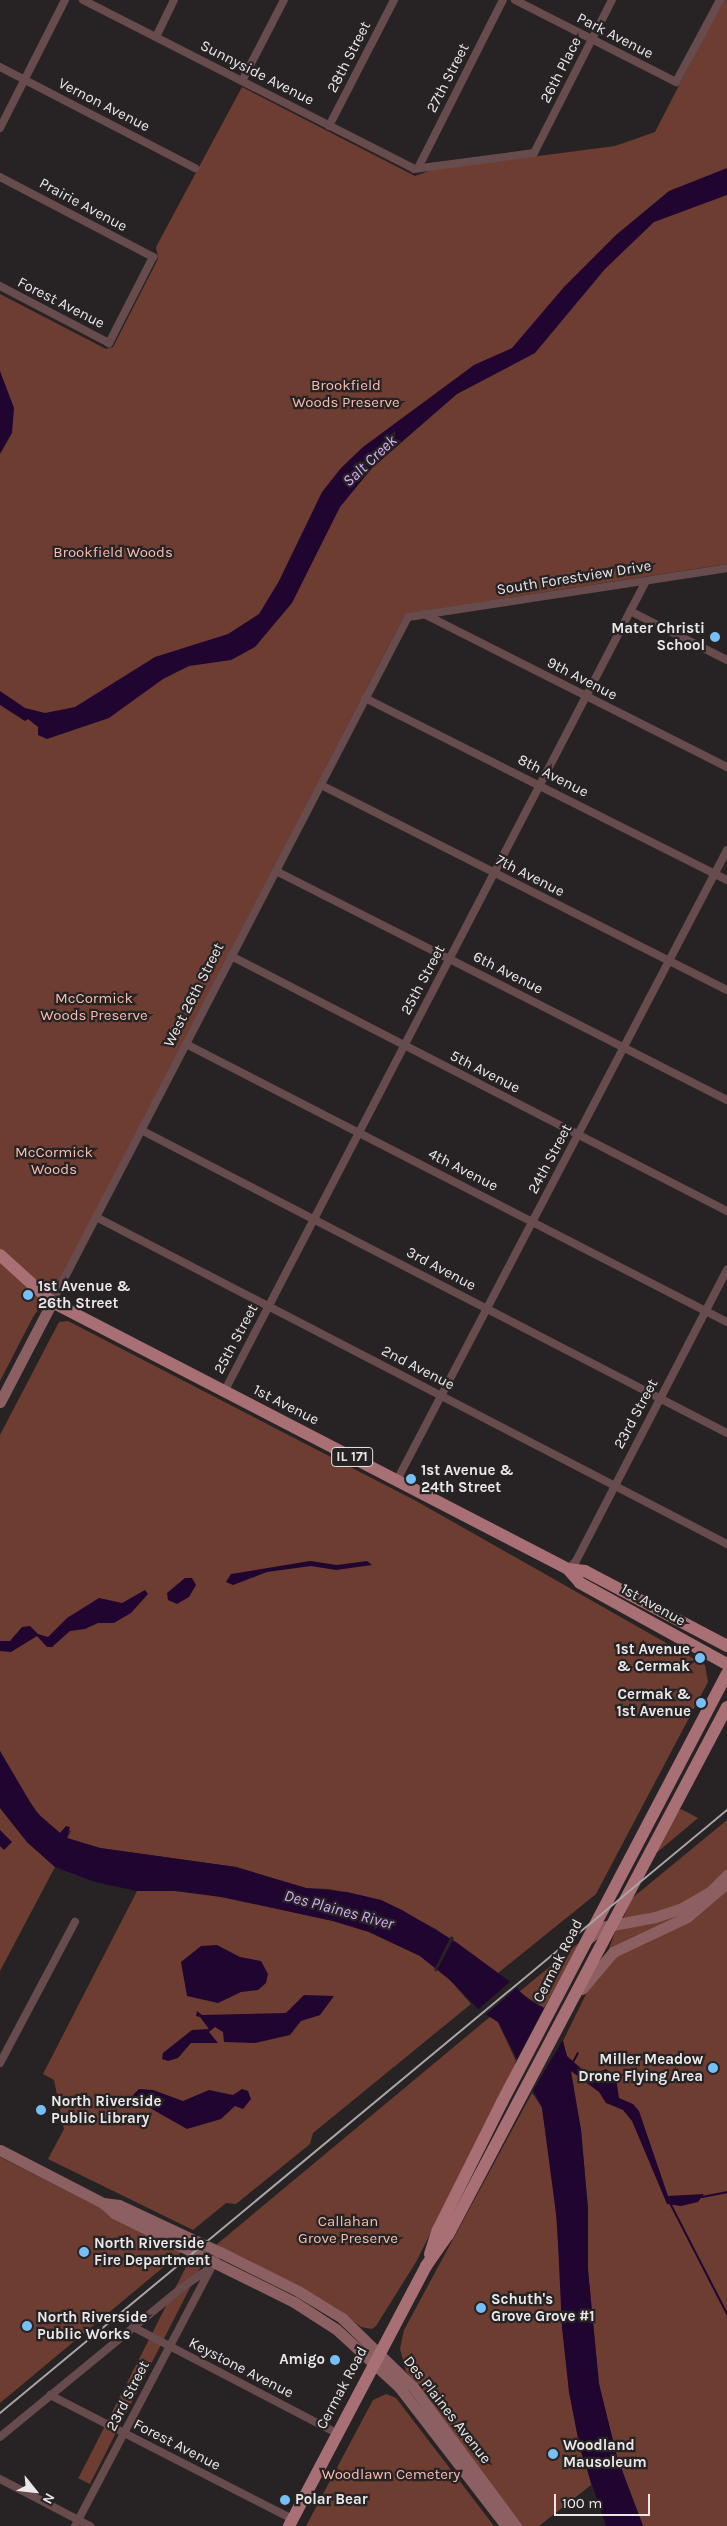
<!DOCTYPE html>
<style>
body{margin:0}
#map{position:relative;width:727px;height:2526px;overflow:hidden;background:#272324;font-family:Karla,sans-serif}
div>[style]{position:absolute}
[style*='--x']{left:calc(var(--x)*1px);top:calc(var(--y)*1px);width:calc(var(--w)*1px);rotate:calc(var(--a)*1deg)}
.green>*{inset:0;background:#6d3d31;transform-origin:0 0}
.water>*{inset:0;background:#200531}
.pier>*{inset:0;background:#272324;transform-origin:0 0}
.stream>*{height:2px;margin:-1px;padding:0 1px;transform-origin:1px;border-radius:1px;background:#200531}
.street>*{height:8px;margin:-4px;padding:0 4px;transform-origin:4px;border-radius:4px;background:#674b4d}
.secondary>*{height:11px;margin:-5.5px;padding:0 5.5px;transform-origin:5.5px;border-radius:5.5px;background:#8c6063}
.primary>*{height:12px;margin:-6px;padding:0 6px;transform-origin:6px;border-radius:6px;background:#a86f74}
.rail>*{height:2px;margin:-1px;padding:0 1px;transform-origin:1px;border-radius:1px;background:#a9a5a6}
.dots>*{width:14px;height:14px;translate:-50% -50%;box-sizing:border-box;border:2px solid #272324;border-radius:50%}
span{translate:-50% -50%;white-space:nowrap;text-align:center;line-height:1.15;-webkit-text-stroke:4.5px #272324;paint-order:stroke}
.shield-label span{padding:1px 4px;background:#272324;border:1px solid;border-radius:4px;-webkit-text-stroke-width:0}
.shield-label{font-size:14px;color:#eae7e8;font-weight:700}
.street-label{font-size:15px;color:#eae7e8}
.park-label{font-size:15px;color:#f6beae}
.poi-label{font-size:15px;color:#eae7e8;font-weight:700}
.right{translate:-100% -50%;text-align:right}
.left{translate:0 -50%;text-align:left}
.water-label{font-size:16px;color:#d6adfa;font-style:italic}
.north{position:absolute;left:10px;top:2466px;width:50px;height:50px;-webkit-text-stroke:4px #272324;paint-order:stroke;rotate:119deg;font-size:14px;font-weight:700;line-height:20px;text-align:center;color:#eae7e8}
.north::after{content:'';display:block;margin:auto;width:18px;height:22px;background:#eae7e8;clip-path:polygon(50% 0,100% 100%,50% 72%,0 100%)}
.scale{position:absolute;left:554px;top:2494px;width:96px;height:22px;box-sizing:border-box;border:2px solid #eae7e8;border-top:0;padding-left:6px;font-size:15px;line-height:18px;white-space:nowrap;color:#eae7e8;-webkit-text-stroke:4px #272324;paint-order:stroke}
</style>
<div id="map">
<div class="green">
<i style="clip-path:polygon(723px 0,727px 0,727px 564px,409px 613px,404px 616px,59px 1281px,33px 1317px,0 1381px,0 294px,106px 349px,113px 347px,158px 259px,156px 247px,242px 87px,415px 176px,432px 170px,615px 146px,655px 132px)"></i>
<i style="clip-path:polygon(68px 1321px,418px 1502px,705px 1665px,708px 1682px,596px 1894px,498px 1973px,436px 1929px,381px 1900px,329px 1889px,306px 1888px,236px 1867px,100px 1848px,67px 1838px,71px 1831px,64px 1830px,60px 1833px,42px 1818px,20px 1789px,0 1751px,0 1435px,59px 1322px)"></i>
<i style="clip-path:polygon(0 1808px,27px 1842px,55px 1867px,0 1971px)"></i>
<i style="clip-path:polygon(681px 1809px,698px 1818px,654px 1855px,678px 1811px)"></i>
<i style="clip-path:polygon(727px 1820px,727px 1870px,712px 1886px,677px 1907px,623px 1919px,631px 1899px)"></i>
<i style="clip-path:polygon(727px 1888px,727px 2526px,643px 2526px,617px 2457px,599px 2384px,588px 2270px,588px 2209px,581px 2130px,563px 2041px,592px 1982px,607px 1962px)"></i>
<i style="clip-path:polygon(137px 1891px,175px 1891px,221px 1896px,333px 1921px,369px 1932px,420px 1956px,450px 1980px,471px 2004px,313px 2133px,310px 2144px,236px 2204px,226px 2203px,193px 2230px,48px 2159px,64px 2129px,54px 2080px,43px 2074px)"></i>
<i style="clip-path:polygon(676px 1913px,689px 1913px,609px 1949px,616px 1929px)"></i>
<i style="clip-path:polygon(581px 1941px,544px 2008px,519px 1992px)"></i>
<i style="clip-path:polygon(491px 2016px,498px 2022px,516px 2061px,514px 2068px,416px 2262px,376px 2326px,372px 2329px,361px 2327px,334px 2307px,216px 2245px)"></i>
<i style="clip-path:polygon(532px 2093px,542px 2107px,554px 2187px,569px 2392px,591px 2485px,539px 2526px,521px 2526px,406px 2371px,400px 2349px,404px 2330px)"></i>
<i style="clip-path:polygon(0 2157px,184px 2250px,0 2403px)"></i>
<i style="left:190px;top:2259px;width:13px;height:246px;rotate:27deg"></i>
<i style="clip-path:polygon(386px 2394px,396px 2398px,494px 2526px,306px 2526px,373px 2400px)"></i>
</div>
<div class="water">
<i style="clip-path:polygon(727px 168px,727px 195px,654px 222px,605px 269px,535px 353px,457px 394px,372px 468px,340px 507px,292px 603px,255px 647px,231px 660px,189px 666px,163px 679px,109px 718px,47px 739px,38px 735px,38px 727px,28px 719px,25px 721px,0 705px,0 691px,25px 708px,45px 713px,75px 707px,155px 657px,228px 634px,259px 614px,279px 581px,322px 492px,341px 468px,363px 447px,474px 365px,512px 348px,564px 287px,616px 235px,669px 191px)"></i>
<i style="clip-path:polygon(0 371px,14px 408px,12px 433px,0 454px)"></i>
<i style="clip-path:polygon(310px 1561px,337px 1565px,367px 1561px,372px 1565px,336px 1570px,311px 1566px,267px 1572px,233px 1585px,226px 1582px,231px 1574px)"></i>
<i style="clip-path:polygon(185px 1578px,192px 1578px,196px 1585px,189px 1597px,177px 1604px,168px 1600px,167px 1593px)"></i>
<i style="clip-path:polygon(145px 1590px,148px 1594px,131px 1613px,114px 1623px,98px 1623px,85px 1629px,70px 1631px,52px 1647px,47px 1647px,37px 1636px,11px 1652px,0 1651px,0 1641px,10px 1641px,22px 1627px,30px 1626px,38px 1634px,48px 1637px,67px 1618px,99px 1598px,122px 1603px)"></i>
<i style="clip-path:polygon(0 1751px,36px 1812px,60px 1833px,66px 1826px,70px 1827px,67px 1838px,100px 1848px,236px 1867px,306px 1888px,347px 1892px,381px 1900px,402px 1910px,456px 1942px,509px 1981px,529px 2000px,544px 2008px,563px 2041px,567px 2056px,585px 2072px,590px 2076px,606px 2069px,616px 2078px,619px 2098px,633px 2104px,639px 2111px,668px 2196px,704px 2194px,698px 2202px,681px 2206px,667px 2204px,632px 2121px,623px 2110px,606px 2103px,599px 2092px,571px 2071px,581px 2130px,588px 2209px,588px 2270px,599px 2384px,617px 2457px,643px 2526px,606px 2526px,580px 2449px,569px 2392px,562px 2328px,557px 2221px,542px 2108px,498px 2022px,480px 2011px,450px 1980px,420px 1956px,369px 1932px,333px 1921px,221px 1897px,175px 1891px,137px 1891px,95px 1882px,55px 1867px,27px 1842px,0 1808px)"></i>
<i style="clip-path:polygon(0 1830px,12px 1842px,4px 1850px,0 1846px)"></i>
<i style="clip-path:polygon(217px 1945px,240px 1957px,261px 1961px,268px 1974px,266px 1983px,258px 1990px,241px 1992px,218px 2003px,187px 1996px,181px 1962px,201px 1946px)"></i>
<i style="clip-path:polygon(304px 1995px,334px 1996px,320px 2015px,301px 2021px,290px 2035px,255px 2043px,224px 2042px,223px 2032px,215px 2027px,209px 2032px,218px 2043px,191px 2043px,178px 2058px,168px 2061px,162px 2059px,163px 2053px,192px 2030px,209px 2029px,200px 2017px,196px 2016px,197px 2011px,202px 2015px,286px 2013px)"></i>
<i style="clip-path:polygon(139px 2089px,153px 2090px,183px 2101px,209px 2090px,233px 2095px,242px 2089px,248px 2091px,251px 2099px,243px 2109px,235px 2106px,221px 2119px,187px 2129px,136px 2100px,133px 2095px)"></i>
</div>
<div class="pier">
<i style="clip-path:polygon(451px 1936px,454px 1938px,436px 1972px,434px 1970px)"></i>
<i style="left:512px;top:1980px;width:9px;height:48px;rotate:49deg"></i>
<i style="clip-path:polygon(545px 2006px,564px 2038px,531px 2094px,515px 2063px)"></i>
</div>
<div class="stream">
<i style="--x:573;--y:2062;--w:10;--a:-61"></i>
<i style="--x:702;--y:2197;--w:25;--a:-11"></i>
<i style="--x:671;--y:2205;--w:123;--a:62.8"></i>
</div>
<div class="street">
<i style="--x:83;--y:0;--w:372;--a:27"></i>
<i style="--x:414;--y:169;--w:121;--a:-7.6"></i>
<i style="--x:534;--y:153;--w:172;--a:-63"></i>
<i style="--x:515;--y:0;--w:181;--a:27"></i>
<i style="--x:676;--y:82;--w:93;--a:-61.8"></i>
<i style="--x:156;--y:37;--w:41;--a:-64.1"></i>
<i style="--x:0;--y:67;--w:220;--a:27.4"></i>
<i style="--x:242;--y:81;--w:91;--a:-62.6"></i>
<i style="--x:329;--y:126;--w:142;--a:-62.7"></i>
<i style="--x:0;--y:128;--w:144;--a:-63.1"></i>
<i style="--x:418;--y:168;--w:188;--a:-63.2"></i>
<i style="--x:0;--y:177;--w:173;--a:27.6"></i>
<i style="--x:153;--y:257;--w:97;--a:117.1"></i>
<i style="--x:109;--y:343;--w:123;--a:-152.4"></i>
<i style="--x:630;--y:611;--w:109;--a:26.8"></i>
<i style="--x:424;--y:614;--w:339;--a:26.8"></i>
<i style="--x:365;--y:698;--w:405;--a:26.7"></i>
<i style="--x:321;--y:785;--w:455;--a:26.8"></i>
<i style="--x:276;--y:871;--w:506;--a:26.92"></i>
<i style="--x:231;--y:956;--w:558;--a:27.21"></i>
<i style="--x:186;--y:1044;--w:608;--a:27.2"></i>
<i style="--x:141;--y:1130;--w:660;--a:27.34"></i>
<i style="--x:96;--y:1217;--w:711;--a:27.39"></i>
<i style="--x:52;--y:1302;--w:772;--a:-62.54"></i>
<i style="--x:408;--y:617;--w:323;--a:-8.7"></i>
<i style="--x:224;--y:1392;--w:914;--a:-62.51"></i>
<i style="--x:397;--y:1480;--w:711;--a:-62.35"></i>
<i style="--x:568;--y:1569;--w:11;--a:-45"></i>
<i style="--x:576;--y:1561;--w:328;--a:-62.6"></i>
<i style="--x:0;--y:2063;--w:160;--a:-62"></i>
<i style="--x:133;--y:2327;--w:230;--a:27.5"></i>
<i style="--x:50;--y:2395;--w:272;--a:27.1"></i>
<i style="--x:0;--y:2437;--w:233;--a:-39.4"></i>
<i style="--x:180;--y:2289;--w:35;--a:-35"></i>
<i style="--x:0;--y:2479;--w:102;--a:27.6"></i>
<i style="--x:75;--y:2526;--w:301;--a:-62.2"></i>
</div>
<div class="secondary">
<i style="--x:0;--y:1402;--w:113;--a:-62.5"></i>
<i style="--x:589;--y:1938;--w:17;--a:-40"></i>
<i style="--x:602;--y:1927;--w:54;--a:-10.7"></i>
<i style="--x:655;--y:1917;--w:28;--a:-18"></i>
<i style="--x:682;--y:1908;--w:34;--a:-30"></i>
<i style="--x:711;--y:1891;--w:23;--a:-45"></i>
<i style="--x:582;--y:1989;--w:48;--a:-50"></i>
<i style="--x:613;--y:1952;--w:82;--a:-25.3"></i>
<i style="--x:687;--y:1917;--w:52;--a:-40.4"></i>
<i style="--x:0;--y:2150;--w:116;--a:27.2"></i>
<i style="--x:103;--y:2203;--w:15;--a:42"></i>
<i style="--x:114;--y:2213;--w:201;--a:26.3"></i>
<i style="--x:294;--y:2302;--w:50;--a:32.7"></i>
<i style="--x:336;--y:2329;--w:86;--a:42.6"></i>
<i style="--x:399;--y:2387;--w:175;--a:52.4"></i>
<i style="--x:103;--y:2203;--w:16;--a:7"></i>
<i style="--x:119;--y:2205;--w:111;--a:25"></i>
<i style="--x:220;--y:2252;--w:87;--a:26.6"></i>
<i style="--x:298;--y:2291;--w:52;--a:31.5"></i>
<i style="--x:342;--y:2318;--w:99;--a:44.2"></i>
<i style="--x:413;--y:2387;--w:173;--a:53.5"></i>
</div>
<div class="primary">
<i style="--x:0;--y:1255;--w:70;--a:42.1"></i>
<i style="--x:52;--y:1302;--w:581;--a:27.36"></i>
<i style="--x:568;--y:1569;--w:17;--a:7"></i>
<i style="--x:585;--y:1571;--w:161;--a:27.8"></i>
<i style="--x:568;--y:1569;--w:18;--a:49"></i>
<i style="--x:580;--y:1583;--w:168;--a:28.9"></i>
<i style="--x:430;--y:2254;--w:25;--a:-72"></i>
<i style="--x:438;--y:2230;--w:143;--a:-63.4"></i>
<i style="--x:502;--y:2102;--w:484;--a:-62.3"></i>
<i style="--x:289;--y:2526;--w:294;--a:-62.2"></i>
<i style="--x:426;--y:2266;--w:38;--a:-55"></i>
<i style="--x:448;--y:2235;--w:597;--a:-62.15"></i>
</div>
<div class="rail">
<i style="--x:0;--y:2413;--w:945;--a:-39.67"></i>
</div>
<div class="dots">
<i style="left:715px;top:637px;background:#77c0f7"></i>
<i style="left:28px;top:1295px;background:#77c0f7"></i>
<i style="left:411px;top:1479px;background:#77c0f7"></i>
<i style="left:700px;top:1658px;background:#77c0f7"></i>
<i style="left:701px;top:1703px;background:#77c0f7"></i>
<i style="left:713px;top:2068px;background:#77c0f7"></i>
<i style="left:41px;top:2110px;background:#77c0f7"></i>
<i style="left:84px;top:2252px;background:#77c0f7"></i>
<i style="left:481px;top:2308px;background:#77c0f7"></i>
<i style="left:27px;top:2326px;background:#77c0f7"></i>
<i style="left:335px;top:2360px;background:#77c0f7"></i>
<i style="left:553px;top:2454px;background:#77c0f7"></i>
<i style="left:285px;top:2500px;background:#77c0f7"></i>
</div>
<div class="shield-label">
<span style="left:352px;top:1457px">IL 171</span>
</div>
<div class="street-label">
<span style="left:615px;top:36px;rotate:27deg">Park Avenue</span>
<span style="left:349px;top:57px;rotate:-63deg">28th Street</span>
<span style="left:561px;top:70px;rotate:-63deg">26th Place</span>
<span style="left:257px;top:73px;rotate:27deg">Sunnyside Avenue</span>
<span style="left:448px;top:78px;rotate:-63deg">27th Street</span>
<span style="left:104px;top:105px;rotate:27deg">Vernon Avenue</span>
<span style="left:83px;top:205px;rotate:28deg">Prairie Avenue</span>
<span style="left:61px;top:303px;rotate:27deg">Forest Avenue</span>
<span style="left:574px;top:578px;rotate:-9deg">South Forestview Drive</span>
<span style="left:582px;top:679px;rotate:27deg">9th Avenue</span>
<span style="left:553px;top:776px;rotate:27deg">8th Avenue</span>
<span style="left:530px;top:876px;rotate:27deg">7th Avenue</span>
<span style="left:508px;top:973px;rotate:27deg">6th Avenue</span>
<span style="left:423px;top:980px;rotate:-62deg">25th Street</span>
<span style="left:194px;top:995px;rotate:-63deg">West 26th Street</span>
<span style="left:485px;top:1072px;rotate:27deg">5th Avenue</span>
<span style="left:550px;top:1159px;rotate:-62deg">24th Street</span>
<span style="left:463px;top:1170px;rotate:27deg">4th Avenue</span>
<span style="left:441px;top:1269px;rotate:28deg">3rd Avenue</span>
<span style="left:236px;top:1339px;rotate:-62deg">25th Street</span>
<span style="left:418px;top:1368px;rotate:27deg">2nd Avenue</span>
<span style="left:286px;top:1405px;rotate:27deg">1st Avenue</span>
<span style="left:636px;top:1414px;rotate:-62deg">23rd Street</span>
<span style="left:653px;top:1605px;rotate:29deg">1st Avenue</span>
<span style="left:558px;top:1961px;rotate:-63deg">Cermak Road</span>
<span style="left:241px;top:2368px;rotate:27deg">Keystone Avenue</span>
<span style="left:342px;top:2388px;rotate:-62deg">Cermak Road</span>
<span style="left:128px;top:2396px;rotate:-63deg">23rd Street</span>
<span style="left:447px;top:2410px;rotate:52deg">Des Plaines Avenue</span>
<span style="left:177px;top:2445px;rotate:27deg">Forest Avenue</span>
</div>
<div class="park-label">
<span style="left:346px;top:394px">Brookfield<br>Woods Preserve</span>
<span style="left:113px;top:553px">Brookfield Woods</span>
<span style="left:94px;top:1007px">McCormick<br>Woods Preserve</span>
<span style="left:54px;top:1161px">McCormick<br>Woods</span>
<span style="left:348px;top:2230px">Callahan<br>Grove Preserve</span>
<span style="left:391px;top:2475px">Woodlawn Cemetery</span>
</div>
<div class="poi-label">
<span class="right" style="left:705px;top:637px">Mater Christi<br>School</span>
<span class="left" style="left:38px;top:1295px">1st Avenue &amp;<br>26th Street</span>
<span class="left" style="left:421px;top:1479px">1st Avenue &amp;<br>24th Street</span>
<span class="right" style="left:690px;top:1658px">1st Avenue<br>&amp; Cermak</span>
<span class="right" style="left:691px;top:1703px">Cermak &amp;<br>1st Avenue</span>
<span class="right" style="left:703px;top:2068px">Miller Meadow<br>Drone Flying Area</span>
<span class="left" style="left:51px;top:2110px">North Riverside<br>Public Library</span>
<span class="left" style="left:94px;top:2252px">North Riverside<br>Fire Department</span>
<span class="left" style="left:491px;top:2308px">Schuth's<br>Grove Grove #1</span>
<span class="left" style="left:37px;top:2326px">North Riverside<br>Public Works</span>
<span class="right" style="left:325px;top:2360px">Amigo</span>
<span class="left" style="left:563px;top:2454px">Woodland<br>Mausoleum</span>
<span class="left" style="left:295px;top:2500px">Polar Bear</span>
</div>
<div class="water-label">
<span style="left:370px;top:461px;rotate:-43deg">Salt Creek</span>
<span style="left:339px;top:1910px;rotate:15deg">Des Plaines River</span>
</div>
<div class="north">N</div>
<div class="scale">100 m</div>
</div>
